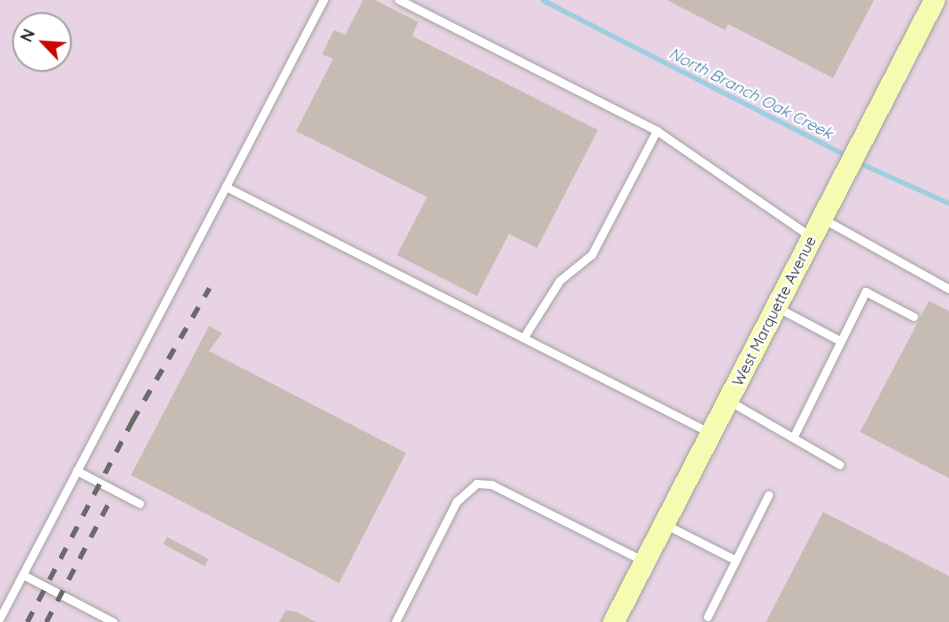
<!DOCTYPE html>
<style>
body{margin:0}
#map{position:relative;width:949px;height:622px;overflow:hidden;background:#eeeae1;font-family:Quicksand,sans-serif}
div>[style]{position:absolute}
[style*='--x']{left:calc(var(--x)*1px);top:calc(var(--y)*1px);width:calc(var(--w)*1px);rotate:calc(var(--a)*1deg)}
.industrial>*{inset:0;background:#e7d3e3}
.stream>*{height:4.5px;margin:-2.25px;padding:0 2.25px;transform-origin:2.25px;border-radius:2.25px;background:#9fcede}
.building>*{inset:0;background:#c6bcb4;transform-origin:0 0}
.roads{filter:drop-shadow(0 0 2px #a3a3a3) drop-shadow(0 0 2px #a3a3a3)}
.lane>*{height:8px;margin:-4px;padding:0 4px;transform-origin:4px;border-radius:4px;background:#fff}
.secondary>*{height:21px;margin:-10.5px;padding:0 10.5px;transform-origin:10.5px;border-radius:10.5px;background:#f6fbb2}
.rail>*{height:4.5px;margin-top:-2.25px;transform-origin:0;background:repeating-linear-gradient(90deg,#6a6a6a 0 12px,transparent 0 24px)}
span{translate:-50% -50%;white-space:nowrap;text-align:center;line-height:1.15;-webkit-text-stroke:4.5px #fff;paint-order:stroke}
.street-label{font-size:15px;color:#1c1c1c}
.water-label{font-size:16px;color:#4678ae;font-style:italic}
.north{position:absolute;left:12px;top:12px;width:60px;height:60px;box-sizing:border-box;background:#fff;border:2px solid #a4a4a4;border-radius:50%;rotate:295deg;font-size:16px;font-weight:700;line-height:24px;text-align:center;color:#1c1c1c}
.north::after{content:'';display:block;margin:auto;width:21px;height:27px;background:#c80500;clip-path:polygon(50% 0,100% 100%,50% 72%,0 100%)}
</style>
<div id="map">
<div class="industrial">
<i style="clip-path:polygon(evenodd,0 0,949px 0,949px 622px,0 622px,0 0,24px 24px,60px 24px,60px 60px,24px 60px,24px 24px)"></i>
</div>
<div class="stream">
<i style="--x:543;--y:0;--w:343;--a:27.1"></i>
<i style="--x:858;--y:162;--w:100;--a:24.3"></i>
</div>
<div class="building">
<i style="clip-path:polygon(363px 0,375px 0,418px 22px,412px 36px,598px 130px,537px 248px,509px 234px,477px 296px,397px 255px,427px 197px,296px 131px,333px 59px,322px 54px,334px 30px,345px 35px)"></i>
<i style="clip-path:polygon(667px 0,874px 0,833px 78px,728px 24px,725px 30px)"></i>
<i style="clip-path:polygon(929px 301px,949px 311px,949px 478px,860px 432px)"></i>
<i style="clip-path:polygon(209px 326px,222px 333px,209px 351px,406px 453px,339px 583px,131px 475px)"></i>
<i style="clip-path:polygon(823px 512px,949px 576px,949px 622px,766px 622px)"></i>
<i style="left:167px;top:537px;width:47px;height:8px;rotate:28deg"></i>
<i style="clip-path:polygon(286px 610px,297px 612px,316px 622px,279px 622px)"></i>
</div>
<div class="roads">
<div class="lane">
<i style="--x:399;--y:0;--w:289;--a:26.9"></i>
<i style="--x:657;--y:131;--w:187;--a:34.5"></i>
<i style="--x:226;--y:187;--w:543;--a:26.94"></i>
<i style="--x:823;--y:219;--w:144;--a:29.1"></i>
<i style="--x:778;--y:308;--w:70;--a:28"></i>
<i style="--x:524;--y:338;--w:67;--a:-57.7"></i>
<i style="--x:560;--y:281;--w:41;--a:-39.1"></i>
<i style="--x:592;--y:255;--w:140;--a:-62.3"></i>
<i style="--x:729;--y:401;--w:128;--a:30"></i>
<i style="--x:794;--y:437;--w:162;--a:-63.6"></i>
<i style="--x:866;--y:292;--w:54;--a:27.5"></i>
<i style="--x:77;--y:471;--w:71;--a:27.6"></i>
<i style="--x:666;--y:525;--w:77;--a:26.9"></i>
<i style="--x:23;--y:575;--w:102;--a:27.6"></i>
<i style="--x:708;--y:617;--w:136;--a:-63.4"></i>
<i style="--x:0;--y:619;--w:699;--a:-62.37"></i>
<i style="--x:396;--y:622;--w:135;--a:-63.1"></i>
<i style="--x:457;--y:502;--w:27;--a:-42"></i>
<i style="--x:477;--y:484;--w:15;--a:4"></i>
<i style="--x:492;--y:485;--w:169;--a:26.7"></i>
</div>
<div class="secondary">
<i style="--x:613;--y:622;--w:700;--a:-62.7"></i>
</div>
</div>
<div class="rail">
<i style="--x:27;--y:622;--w:227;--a:-62.4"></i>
<i style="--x:132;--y:421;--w:154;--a:-59.9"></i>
<i style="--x:46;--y:622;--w:133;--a:-62.3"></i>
</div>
<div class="street-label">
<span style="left:774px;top:311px;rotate:-63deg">West Marquette Avenue</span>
</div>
<div class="water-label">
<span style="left:751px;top:93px;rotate:27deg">North Branch Oak Creek</span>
</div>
<div class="north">N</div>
</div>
